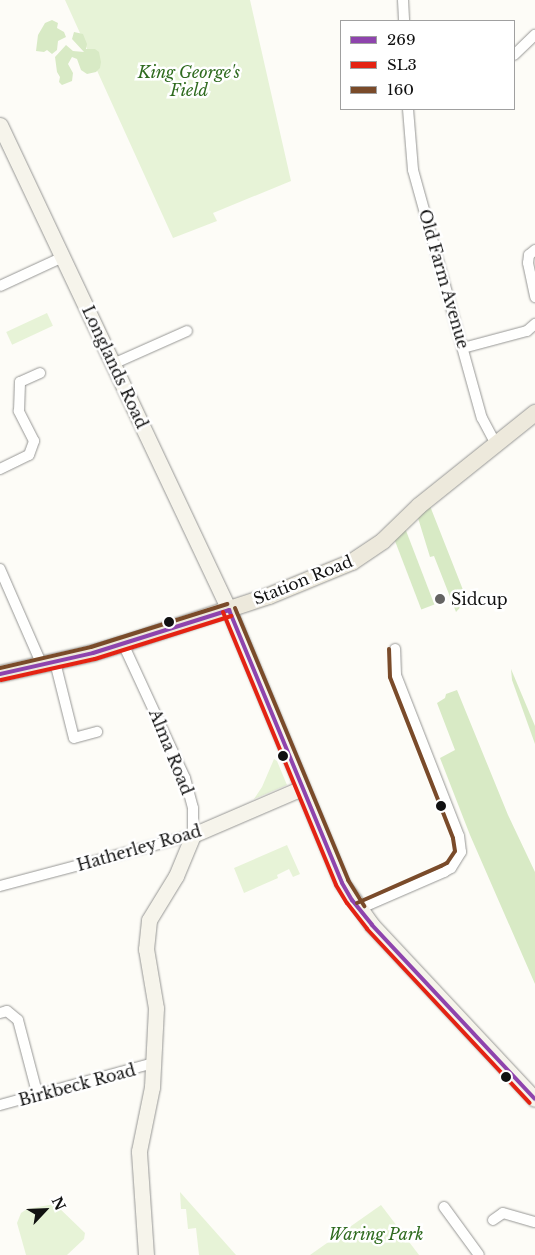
<!DOCTYPE html>
<style>
body{margin:0}
#map{position:relative;width:535px;height:1255px;overflow:hidden;background:#fdfcf7;font-family:"Libre Baskerville",serif}
div>[style]{position:absolute}
[style*='--x']{left:calc(var(--x)*1px);top:calc(var(--y)*1px);width:calc(var(--w)*1px);rotate:calc(var(--a)*1deg)}
.green>*{inset:0;background:#e7f3d7;transform-origin:0 0}
.forest>*{inset:0;background:#d8eac5;transform-origin:0 0}
.roads{filter:drop-shadow(0 0 1px #979795) drop-shadow(0 0 1px #979795)}
.street>*{height:10px;margin:-5px;padding:0 5px;transform-origin:5px;border-radius:5px;background:#fffffe}
.secondary>*{height:15px;margin:-7.5px;padding:0 7.5px;transform-origin:7.5px;border-radius:7.5px;background:#f6f4eb}
.primary>*{height:16px;margin:-8px;padding:0 8px;transform-origin:8px;border-radius:8px;background:#ede9dc}
.bus-1>*{height:4px;margin:-2px;padding:0 2px;transform-origin:2px;border-radius:2px;background:#8e44ad}
.bus-2>*{height:4px;margin:-2px;padding:0 2px;transform-origin:2px;border-radius:2px;background:#e42313}
.bus-3>*{height:4px;margin:-2px;padding:0 2px;transform-origin:2px;border-radius:2px;background:#7a4b2a}
.dots>*{width:14px;height:14px;translate:-50% -50%;box-sizing:border-box;border:2px solid #fff;border-radius:50%}
span{translate:-50% -50%;white-space:nowrap;text-align:center;line-height:1.15;-webkit-text-stroke:5px #fff;paint-order:stroke}
.park-label{font-size:16px;color:#2f6b1f;font-style:italic}
.street-label{font-size:16px;color:#111}
.poi-label{font-size:16px;color:#111}
.left{translate:0 -50%;text-align:left}
.legend{position:absolute;left:340px;top:20px;width:175px;height:90px;box-sizing:border-box;background:#fff;border:1px solid #a0a0a0;margin:0;padding:6px 9px;list-style:none;font-size:15px;color:#111}
.legend li{display:flex;align-items:center;gap:10px;height:25px}
.legend b{width:25px;border:1px solid #a0a0a0}
.north{position:absolute;left:20px;top:1185px;width:50px;height:50px;-webkit-text-stroke:4px #fff;paint-order:stroke;rotate:65deg;font-size:14px;font-weight:700;line-height:20px;text-align:center;color:#111}
.north::after{content:'';display:block;margin:auto;width:18px;height:22px;background:#111;clip-path:polygon(50% 0,100% 100%,50% 72%,0 100%)}
</style>
<div id="map">
<div class="green">
<i style="clip-path:polygon(65px 0,250px 0,291px 181px,213px 213px,217px 221px,173px 238px)"></i>
<i style="left:47px;top:313px;width:14px;height:45px;rotate:65deg"></i>
<i style="clip-path:polygon(274px 759px,277px 761px,287px 785px,254px 799px,262px 787px)"></i>
<i style="clip-path:polygon(287px 845px,300px 874px,293px 877px,289px 869px,277px 875px,278px 878px,244px 893px,234px 868px)"></i>
<i style="clip-path:polygon(180px 1192px,236px 1255px,199px 1255px,196px 1228px,188px 1229px,186px 1209px,181px 1209px)"></i>
<i style="clip-path:polygon(55px 1204px,85px 1233px,84px 1239px,67px 1255px,26px 1255px,17px 1223px,21px 1213px,27px 1209px)"></i>
<i style="clip-path:polygon(381px 1205px,419px 1255px,310px 1255px)"></i>
</div>
<div class="forest">
<i style="clip-path:polygon(52px 20px,58px 23px,57px 28px,64px 32px,66px 37px,58px 41px,57px 50px,52px 54px,47px 50px,44px 52px,36px 51px,38px 35px,45px 23px)"></i>
<i style="clip-path:polygon(74px 32px,83px 34px,87px 44px,86px 49px,95px 49px,99px 52px,101px 62px,100px 68px,96px 72px,87px 74px,81px 70px,77px 59px,72px 57px,68px 64px,73px 73px,72px 81px,62px 85px,59px 82px,60px 77px,57px 72px,55px 57px,66px 45px,73px 51px,84px 52px,72px 39px)"></i>
<i style="clip-path:polygon(430px 506px,467px 600px,456px 612px,434px 556px,430px 557px,418px 518px)"></i>
<i style="left:405px;top:528px;width:82px;height:14px;rotate:69deg"></i>
<i style="clip-path:polygon(511px 669px,535px 726px,535px 744px,512px 680px)"></i>
<i style="clip-path:polygon(457px 690px,508px 815px,535px 872px,535px 984px,470px 835px,440px 758px,455px 750px,437px 703px,445px 698px,446px 694px)"></i>
</div>
<div class="roads">
<div class="street">
<i style="--x:403;--y:0;--w:21;--a:87"></i>
<i style="--x:514;--y:55;--w:29;--a:-44"></i>
<i style="--x:408;--y:109;--w:61;--a:85.3"></i>
<i style="--x:413;--y:170;--w:257;--a:74.5"></i>
<i style="--x:482;--y:418;--w:30;--a:62"></i>
<i style="--x:535;--y:250;--w:8;--a:140"></i>
<i style="--x:529;--y:255;--w:8;--a:97"></i>
<i style="--x:528;--y:263;--w:35;--a:78"></i>
<i style="--x:0;--y:286;--w:69;--a:-24.7"></i>
<i style="--x:463;--y:348;--w:66;--a:-14.9"></i>
<i style="--x:527;--y:331;--w:11;--a:-41"></i>
<i style="--x:113;--y:364;--w:81;--a:-24"></i>
<i style="--x:0;--y:469;--w:32;--a:-26"></i>
<i style="--x:29;--y:455;--w:15;--a:-70"></i>
<i style="--x:34;--y:441;--w:34;--a:-117"></i>
<i style="--x:19;--y:411;--w:29;--a:-88"></i>
<i style="--x:20;--y:382;--w:22;--a:-24"></i>
<i style="--x:0;--y:569;--w:105;--a:66.4"></i>
<i style="--x:55;--y:662;--w:78;--a:76"></i>
<i style="--x:74;--y:738;--w:24;--a:-15"></i>
<i style="--x:0;--y:886;--w:200;--a:-14.8"></i>
<i style="--x:193;--y:835;--w:27;--a:-90"></i>
<i style="--x:193;--y:808;--w:31;--a:-105"></i>
<i style="--x:185;--y:778;--w:148;--a:-114.8"></i>
<i style="--x:359;--y:909;--w:93;--a:-23.5"></i>
<i style="--x:444;--y:872;--w:8;--a:-30"></i>
<i style="--x:451;--y:868;--w:19;--a:-58"></i>
<i style="--x:461;--y:852;--w:16;--a:-97"></i>
<i style="--x:459;--y:836;--w:173;--a:-111.4"></i>
<i style="--x:396;--y:675;--w:26;--a:-92"></i>
<i style="--x:0;--y:1013;--w:7;--a:-16"></i>
<i style="--x:7;--y:1011;--w:14;--a:39"></i>
<i style="--x:18;--y:1020;--w:79;--a:75.3"></i>
<i style="--x:0;--y:1105;--w:160;--a:-15.3"></i>
<i style="--x:444;--y:1207;--w:59;--a:53.9"></i>
<i style="--x:493;--y:1220;--w:12;--a:-35"></i>
<i style="--x:503;--y:1213;--w:33;--a:16"></i>
</div>
<div class="secondary">
<i style="--x:0;--y:125;--w:536;--a:64.72"></i>
<i style="--x:229;--y:610;--w:295;--a:67.5"></i>
<i style="--x:342;--y:883;--w:52;--a:54.5"></i>
<i style="--x:372;--y:925;--w:238;--a:46.9"></i>
<i style="--x:146;--y:1255;--w:104;--a:-93.9"></i>
<i style="--x:139;--y:1151;--w:65;--a:-78.5"></i>
<i style="--x:152;--y:1087;--w:79;--a:-87.1"></i>
<i style="--x:156;--y:1008;--w:60;--a:-99.6"></i>
<i style="--x:146;--y:949;--w:29;--a:-84"></i>
<i style="--x:149;--y:920;--w:52;--a:-58.5"></i>
<i style="--x:176;--y:876;--w:44;--a:-67.5"></i>
<i style="--x:193;--y:835;--w:119;--a:-23.3"></i>
</div>
<div class="primary">
<i style="--x:0;--y:674;--w:95;--a:-12.7"></i>
<i style="--x:93;--y:653;--w:31;--a:-17"></i>
<i style="--x:123;--y:644;--w:154;--a:-18.2"></i>
<i style="--x:269;--y:596;--w:90;--a:-22.3"></i>
<i style="--x:352;--y:562;--w:37;--a:-34"></i>
<i style="--x:383;--y:541;--w:50;--a:-44.2"></i>
<i style="--x:419;--y:506;--w:149;--a:-38.7"></i>
</div>
</div>
<div class="bus-1">
<i style="--x:229;--y:610;--w:295;--a:67.5"></i>
<i style="--x:342;--y:883;--w:20;--a:60"></i>
<i style="--x:352;--y:900;--w:32;--a:51"></i>
<i style="--x:372;--y:925;--w:238;--a:46.9"></i>
<i style="--x:0;--y:674;--w:95;--a:-12.7"></i>
<i style="--x:93;--y:653;--w:143;--a:-17.5"></i>
</div>
<div class="bus-2">
<i style="--x:223;--y:612;--w:295;--a:67.5"></i>
<i style="--x:336;--y:885;--w:21;--a:59"></i>
<i style="--x:347;--y:903;--w:33;--a:52"></i>
<i style="--x:367;--y:929;--w:238;--a:46.9"></i>
<i style="--x:1;--y:680;--w:96;--a:-12.6"></i>
<i style="--x:95;--y:659;--w:143;--a:-17.5"></i>
</div>
<div class="bus-3">
<i style="--x:235;--y:608;--w:295;--a:67.4"></i>
<i style="--x:348;--y:880;--w:31;--a:58"></i>
<i style="--x:0;--y:668;--w:93;--a:-13"></i>
<i style="--x:91;--y:647;--w:143;--a:-17.5"></i>
<i style="--x:357;--y:903;--w:92;--a:-23.8"></i>
<i style="--x:441;--y:866;--w:7;--a:-27"></i>
<i style="--x:447;--y:863;--w:14;--a:-56"></i>
<i style="--x:455;--y:851;--w:13;--a:-99"></i>
<i style="--x:453;--y:838;--w:173;--a:-111.4"></i>
<i style="--x:390;--y:677;--w:28;--a:-92"></i>
</div>
<div class="dots">
<i style="left:440px;top:599px;background:#646362"></i>
<i style="left:169px;top:622px;background:#111"></i>
<i style="left:283px;top:756px;background:#111"></i>
<i style="left:441px;top:806px;background:#111"></i>
<i style="left:506px;top:1077px;background:#111"></i>
</div>
<div class="park-label">
<span style="left:189px;top:81px">King George's<br>Field</span>
<span style="left:376px;top:1234px">Waring Park</span>
</div>
<div class="street-label">
<span style="left:444px;top:279px;rotate:74deg">Old Farm Avenue</span>
<span style="left:115px;top:367px;rotate:65deg">Longlands Road</span>
<span style="left:303px;top:580px;rotate:-22deg">Station Road</span>
<span style="left:171px;top:752px;rotate:68deg">Alma Road</span>
<span style="left:139px;top:848px;rotate:-16deg">Hatherley Road</span>
<span style="left:77px;top:1085px;rotate:-15deg">Birkbeck Road</span>
</div>
<div class="poi-label">
<span class="left" style="left:451px;top:599px">Sidcup</span>
</div>
<ul class="legend">
<li><b style="height:6px;background:#8e44ad"></b>269</li>
<li><b style="height:6px;background:#e42313"></b>SL3</li>
<li><b style="height:6px;background:#7a4b2a"></b>160</li>
</ul>
<div class="north">N</div>
</div>
